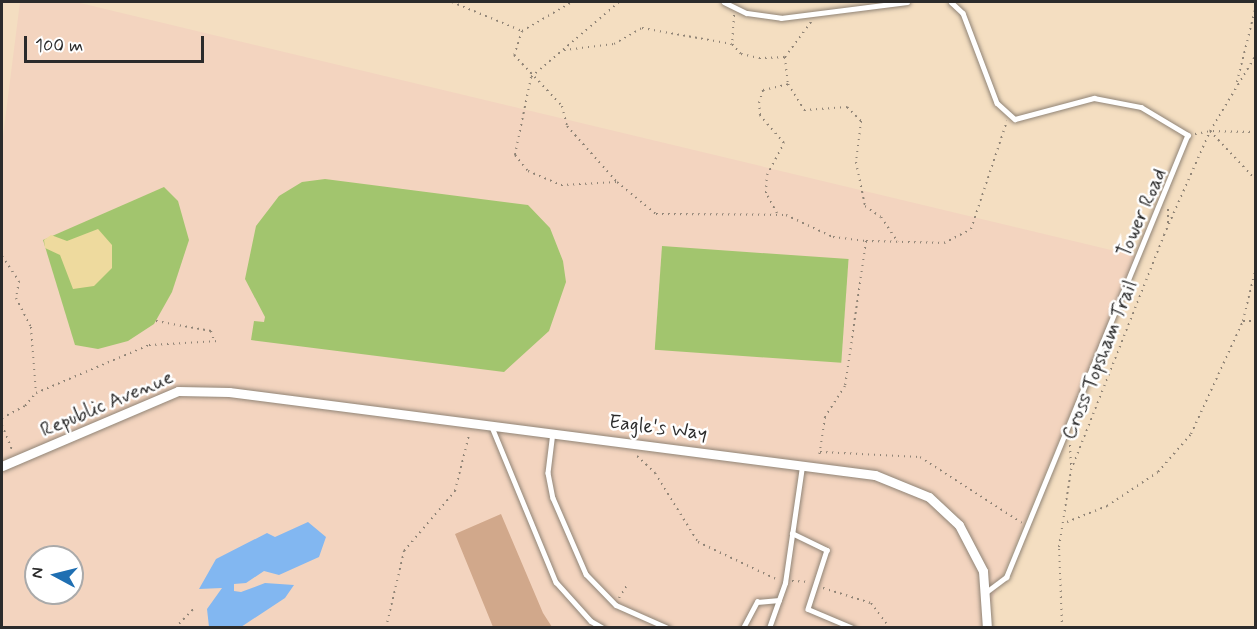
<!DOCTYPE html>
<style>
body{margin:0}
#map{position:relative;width:1257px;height:629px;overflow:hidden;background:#f4dec1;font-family:Mynerve,sans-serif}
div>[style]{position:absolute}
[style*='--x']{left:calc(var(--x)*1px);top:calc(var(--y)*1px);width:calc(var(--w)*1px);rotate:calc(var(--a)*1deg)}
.built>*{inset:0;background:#f3d4bf}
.green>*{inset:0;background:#a2c56e;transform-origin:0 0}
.sand>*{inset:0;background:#eeda9e}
.water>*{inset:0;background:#82b7f1}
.building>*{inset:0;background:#d1a88b}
.path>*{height:2px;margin-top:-1px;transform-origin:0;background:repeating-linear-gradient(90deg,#908476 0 1.5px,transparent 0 6px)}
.roads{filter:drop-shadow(0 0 2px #908476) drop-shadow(0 0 2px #908476)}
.lane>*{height:4.5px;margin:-2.25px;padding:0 2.25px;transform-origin:2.25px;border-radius:2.25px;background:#fff}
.street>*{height:9px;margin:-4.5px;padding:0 4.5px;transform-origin:4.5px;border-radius:4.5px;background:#fff}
span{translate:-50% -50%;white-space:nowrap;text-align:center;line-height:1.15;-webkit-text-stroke:5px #fff;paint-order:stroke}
.street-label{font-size:20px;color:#2b2b2b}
.frame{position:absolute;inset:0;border:3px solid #2b2b2b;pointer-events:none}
.north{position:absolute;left:24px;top:545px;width:60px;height:60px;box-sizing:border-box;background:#fff;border:2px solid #aaa;border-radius:50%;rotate:277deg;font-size:16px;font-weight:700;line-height:24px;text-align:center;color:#2b2b2b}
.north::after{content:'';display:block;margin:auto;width:21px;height:27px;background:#1f6fb2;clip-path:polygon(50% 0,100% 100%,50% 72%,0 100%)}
.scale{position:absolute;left:24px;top:36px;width:180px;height:27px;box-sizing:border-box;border:3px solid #2b2b2b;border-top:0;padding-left:8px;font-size:18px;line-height:21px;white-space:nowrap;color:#2b2b2b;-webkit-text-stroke:4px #fff;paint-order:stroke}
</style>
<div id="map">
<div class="built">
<i style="clip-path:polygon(evenodd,20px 2px,76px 2px,1136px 256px,981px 627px,2px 628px,2px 144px,20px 2px,36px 557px,72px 557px,72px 593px,36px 593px,36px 557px)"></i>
</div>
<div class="green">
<i style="clip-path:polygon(325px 179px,528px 205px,550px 228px,563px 261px,566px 282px,549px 331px,504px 372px,251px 340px,254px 321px,264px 322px,265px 317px,245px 279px,256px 226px,279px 196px,302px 182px)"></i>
<i style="clip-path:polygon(164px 187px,178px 201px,189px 240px,172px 292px,154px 324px,128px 341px,98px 349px,75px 345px,43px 240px)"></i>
<i style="left:662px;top:246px;width:187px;height:104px;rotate:4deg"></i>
</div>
<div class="sand">
<i style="clip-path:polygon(98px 229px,112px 245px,112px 268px,94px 286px,73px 289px,60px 255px,45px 248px,44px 240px,51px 235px,67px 241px)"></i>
</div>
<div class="water">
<i style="clip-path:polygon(308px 522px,326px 537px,319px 557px,279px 575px,264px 571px,246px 583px,234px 584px,234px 591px,241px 592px,265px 583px,294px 585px,285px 598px,241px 627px,209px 627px,207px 609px,222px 588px,199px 589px,216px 559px,267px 533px,275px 537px)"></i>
</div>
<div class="building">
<i style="clip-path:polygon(501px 514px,543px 613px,552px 627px,493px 627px,455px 534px)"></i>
</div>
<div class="path">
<i style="--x:306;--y:2;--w:38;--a:0"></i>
<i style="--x:452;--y:2;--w:76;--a:22.5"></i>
<i style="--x:522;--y:31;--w:58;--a:-30.1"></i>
<i style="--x:619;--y:2;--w:116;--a:139.6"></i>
<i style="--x:531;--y:77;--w:80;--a:101.6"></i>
<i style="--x:515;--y:155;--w:21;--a:51"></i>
<i style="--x:528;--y:171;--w:36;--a:23"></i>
<i style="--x:561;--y:185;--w:56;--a:-3.1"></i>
<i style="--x:617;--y:182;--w:50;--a:39.4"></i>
<i style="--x:656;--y:214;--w:130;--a:0.4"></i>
<i style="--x:786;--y:215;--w:52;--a:25.1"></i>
<i style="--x:833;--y:237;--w:33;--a:7"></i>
<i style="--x:866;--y:241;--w:147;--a:98.2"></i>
<i style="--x:845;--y:386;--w:37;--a:123"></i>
<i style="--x:825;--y:417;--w:40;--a:98.5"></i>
<i style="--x:734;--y:15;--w:29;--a:94"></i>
<i style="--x:732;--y:44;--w:13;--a:48"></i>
<i style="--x:741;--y:54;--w:18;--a:13"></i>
<i style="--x:759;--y:58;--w:26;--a:-2"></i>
<i style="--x:785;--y:57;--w:44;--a:-53.4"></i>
<i style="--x:522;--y:31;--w:25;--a:108"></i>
<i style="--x:514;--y:55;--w:70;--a:46.7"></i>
<i style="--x:562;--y:106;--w:21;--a:76"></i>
<i style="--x:567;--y:126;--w:74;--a:48.3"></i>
<i style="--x:564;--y:50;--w:50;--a:-6.8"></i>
<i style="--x:614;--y:44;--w:32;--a:-30"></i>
<i style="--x:642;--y:28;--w:91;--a:10.1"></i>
<i style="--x:785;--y:57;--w:27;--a:84"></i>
<i style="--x:788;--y:84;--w:31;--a:58"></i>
<i style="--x:804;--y:110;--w:43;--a:-4"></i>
<i style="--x:847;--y:107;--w:20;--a:45"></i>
<i style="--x:861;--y:121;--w:41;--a:97"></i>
<i style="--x:856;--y:162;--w:45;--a:78.4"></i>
<i style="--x:865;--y:206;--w:19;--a:35"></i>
<i style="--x:881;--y:217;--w:30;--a:56"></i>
<i style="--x:1237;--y:82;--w:78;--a:-76"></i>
<i style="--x:1256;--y:132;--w:46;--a:-178.8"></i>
<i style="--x:1210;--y:131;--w:67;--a:46.8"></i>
<i style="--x:1195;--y:134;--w:15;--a:-11"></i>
<i style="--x:1168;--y:209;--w:15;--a:90"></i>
<i style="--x:777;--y:213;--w:23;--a:-119"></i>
<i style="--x:766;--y:193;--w:18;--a:-87"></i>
<i style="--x:767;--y:175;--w:36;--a:-62"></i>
<i style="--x:784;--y:143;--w:37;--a:-131"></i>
<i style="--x:760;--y:115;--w:12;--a:-95"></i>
<i style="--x:759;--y:103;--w:14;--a:-73"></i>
<i style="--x:763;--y:90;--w:26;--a:-13"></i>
<i style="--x:866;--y:241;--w:78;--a:1.5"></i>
<i style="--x:944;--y:243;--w:30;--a:-27"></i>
<i style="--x:971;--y:229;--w:114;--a:-71.6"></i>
<i style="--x:2;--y:256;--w:30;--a:56"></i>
<i style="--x:19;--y:281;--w:17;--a:100"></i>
<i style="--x:16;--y:298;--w:33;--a:63"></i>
<i style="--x:31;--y:327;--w:66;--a:85.7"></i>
<i style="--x:156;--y:321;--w:56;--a:10.3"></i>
<i style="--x:211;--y:331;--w:10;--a:73"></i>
<i style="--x:1243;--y:321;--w:13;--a:0"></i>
<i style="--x:2;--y:418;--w:26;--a:-28"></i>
<i style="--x:25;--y:406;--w:17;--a:-50"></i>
<i style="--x:36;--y:393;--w:123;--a:-23"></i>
<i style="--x:149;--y:345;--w:70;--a:-3.3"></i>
<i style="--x:2;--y:425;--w:27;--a:68"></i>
<i style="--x:1070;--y:445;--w:22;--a:87"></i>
<i style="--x:820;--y:452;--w:100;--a:2.9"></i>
<i style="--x:920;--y:457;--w:121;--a:32.9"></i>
<i style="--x:637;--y:456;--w:25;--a:43"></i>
<i style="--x:655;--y:473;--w:81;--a:58.1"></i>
<i style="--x:698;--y:542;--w:89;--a:25.4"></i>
<i style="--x:1067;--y:522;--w:43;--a:-21.8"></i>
<i style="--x:1107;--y:506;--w:61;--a:-33.7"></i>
<i style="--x:1158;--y:472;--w:50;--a:-49"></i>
<i style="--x:1191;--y:434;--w:124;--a:-65.3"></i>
<i style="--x:1243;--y:321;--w:56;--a:-76.5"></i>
<i style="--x:792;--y:581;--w:17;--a:3"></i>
<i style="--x:823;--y:588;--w:50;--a:17.4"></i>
<i style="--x:871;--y:603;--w:31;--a:53"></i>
<i style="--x:619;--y:598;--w:15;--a:-58"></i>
<i style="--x:175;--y:628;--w:29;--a:-46"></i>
<i style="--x:386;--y:628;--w:79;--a:-76.8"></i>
<i style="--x:404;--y:551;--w:79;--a:-49.6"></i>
<i style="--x:455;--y:491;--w:58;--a:-76"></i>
<i style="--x:1062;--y:628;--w:81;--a:-92.1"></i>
<i style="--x:1059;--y:547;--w:78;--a:-81.1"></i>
<i style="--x:1071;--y:470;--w:253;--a:-68.4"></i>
<i style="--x:1164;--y:235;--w:114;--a:-66.1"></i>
<i style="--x:1210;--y:131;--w:89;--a:-58.8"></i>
</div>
<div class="roads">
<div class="lane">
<i style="--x:724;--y:2;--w:25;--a:26"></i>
<i style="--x:747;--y:13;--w:34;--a:8"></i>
<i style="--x:781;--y:18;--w:127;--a:-7.2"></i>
<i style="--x:951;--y:2;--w:16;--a:43"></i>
<i style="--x:963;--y:13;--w:96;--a:69.3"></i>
<i style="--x:997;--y:103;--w:24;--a:42"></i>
<i style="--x:1015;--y:119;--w:82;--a:-14.9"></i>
<i style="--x:1094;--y:98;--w:48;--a:10.8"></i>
<i style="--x:1141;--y:107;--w:55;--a:30.8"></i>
<i style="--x:1188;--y:135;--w:478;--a:112.3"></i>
<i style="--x:1007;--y:577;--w:25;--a:143"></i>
<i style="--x:492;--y:427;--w:168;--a:67.6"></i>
<i style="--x:556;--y:582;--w:52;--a:48.1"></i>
<i style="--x:591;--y:621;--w:14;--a:30"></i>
<i style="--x:553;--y:432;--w:41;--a:97"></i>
<i style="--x:548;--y:473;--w:25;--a:79"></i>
<i style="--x:553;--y:498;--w:83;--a:66.5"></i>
<i style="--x:586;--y:574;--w:43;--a:45.9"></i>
<i style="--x:616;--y:605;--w:57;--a:23.9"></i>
<i style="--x:792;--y:533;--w:39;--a:26"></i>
<i style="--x:827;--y:550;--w:62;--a:107.9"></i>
<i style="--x:808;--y:609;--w:49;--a:22.9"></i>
<i style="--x:743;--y:628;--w:30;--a:-62"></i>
<i style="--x:757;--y:602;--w:22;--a:-5"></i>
<i style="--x:769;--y:628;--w:48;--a:-70.4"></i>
<i style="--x:785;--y:583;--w:118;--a:-81.7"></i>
</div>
<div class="street">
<i style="--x:2;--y:466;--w:191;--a:-23.1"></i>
<i style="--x:178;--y:391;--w:51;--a:1.1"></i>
<i style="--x:229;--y:392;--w:651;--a:7.32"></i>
<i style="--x:875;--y:475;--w:58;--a:22.2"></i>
<i style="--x:929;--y:497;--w:41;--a:43"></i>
<i style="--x:959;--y:525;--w:52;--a:62.4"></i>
<i style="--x:983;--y:571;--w:57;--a:86"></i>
</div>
</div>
<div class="street-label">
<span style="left:1142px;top:213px;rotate:-66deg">Tower Road</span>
<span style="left:1100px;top:360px;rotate:-68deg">Cross Topsham Trail</span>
<span style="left:107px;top:404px;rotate:-23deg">Republic Avenue</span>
<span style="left:658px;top:428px;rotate:7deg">Eagle's Way</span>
</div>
<div class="frame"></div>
<div class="north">N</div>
<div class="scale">100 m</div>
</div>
